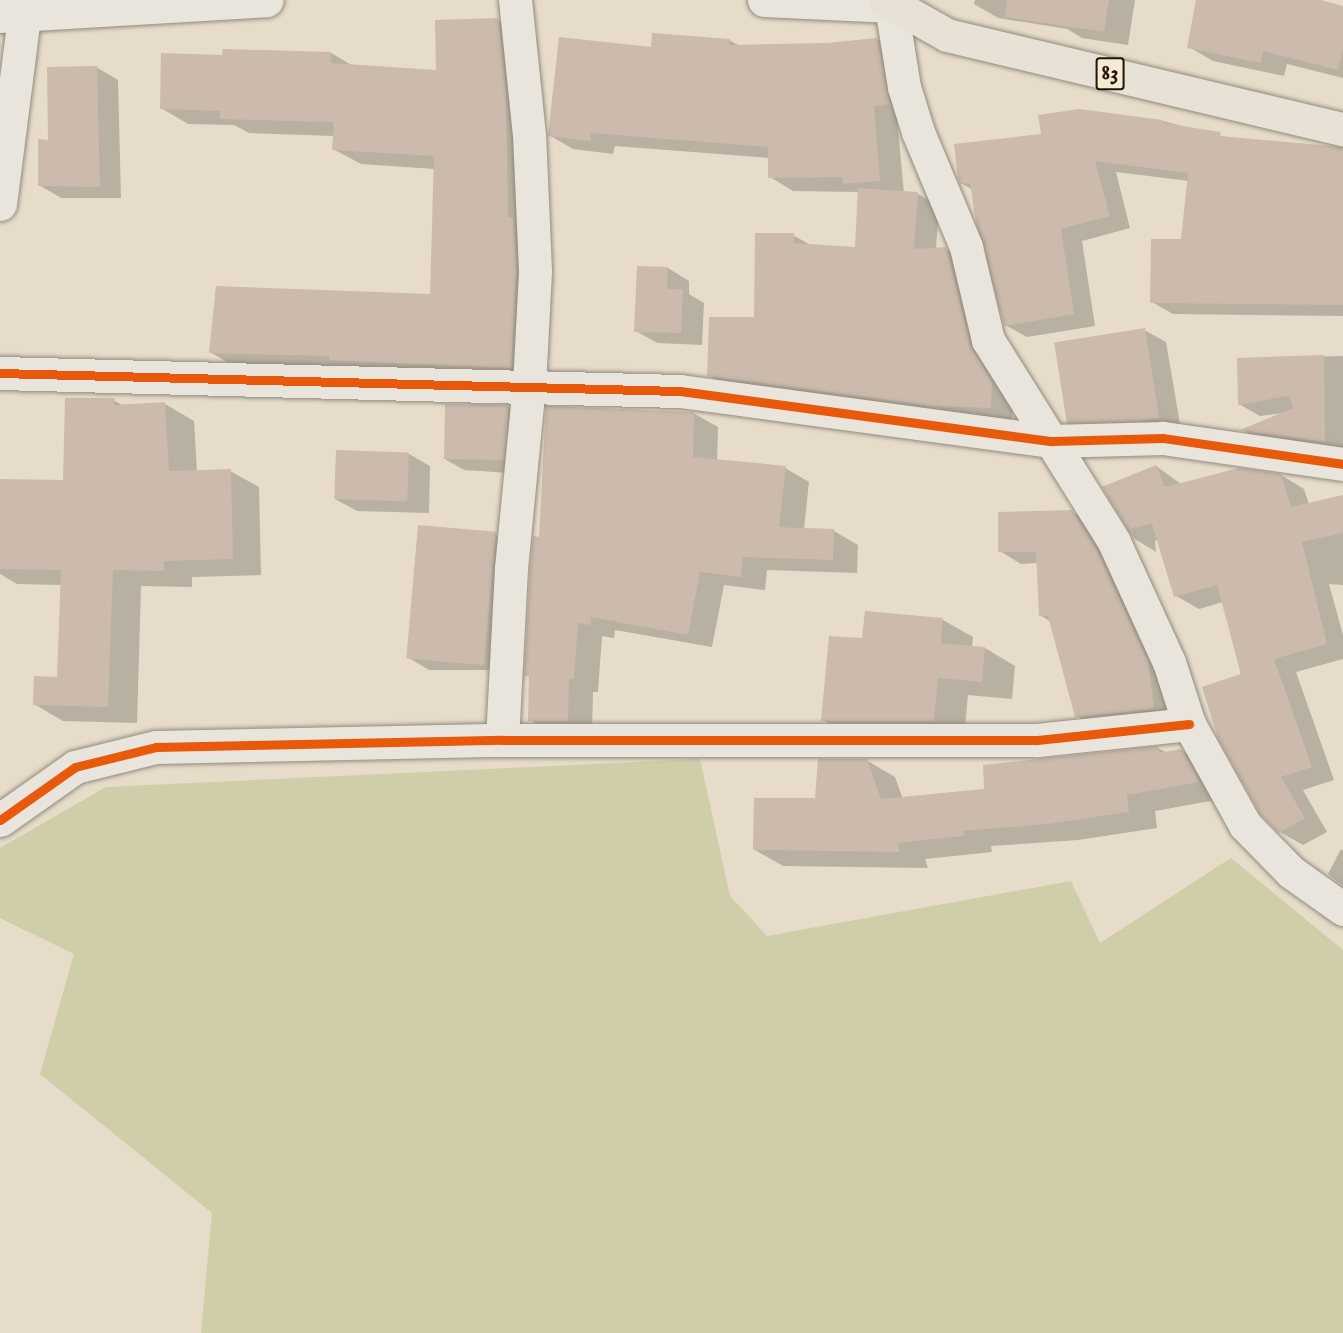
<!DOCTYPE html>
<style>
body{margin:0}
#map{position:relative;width:1343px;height:1333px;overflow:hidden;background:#e6dcc9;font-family:"IM FELL English",serif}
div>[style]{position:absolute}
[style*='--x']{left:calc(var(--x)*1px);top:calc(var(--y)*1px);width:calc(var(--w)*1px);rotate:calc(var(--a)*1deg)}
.green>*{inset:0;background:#d0cda9}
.shadow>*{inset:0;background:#0003}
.building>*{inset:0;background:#ccbaac;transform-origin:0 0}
.roads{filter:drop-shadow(0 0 2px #928a7e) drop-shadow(0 0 2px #928a7e)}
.street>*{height:33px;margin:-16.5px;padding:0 16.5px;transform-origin:16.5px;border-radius:16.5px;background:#eae5dc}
.secondary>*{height:33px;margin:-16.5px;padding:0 16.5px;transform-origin:16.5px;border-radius:16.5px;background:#eae5dc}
.primary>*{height:33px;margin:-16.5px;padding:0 16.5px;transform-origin:16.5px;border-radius:16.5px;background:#e7e1d6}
.cycleway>*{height:9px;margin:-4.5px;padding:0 4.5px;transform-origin:4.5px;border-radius:4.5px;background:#e8590c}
span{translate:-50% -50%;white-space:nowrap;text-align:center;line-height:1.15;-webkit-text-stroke:4.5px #f7ead3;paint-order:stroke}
.shield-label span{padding:2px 4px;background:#f7ead3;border:2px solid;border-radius:4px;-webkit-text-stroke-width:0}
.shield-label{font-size:22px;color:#23140b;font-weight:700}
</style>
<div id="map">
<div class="green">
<i style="clip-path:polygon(700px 759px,730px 896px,767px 936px,1071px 881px,1100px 943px,1231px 858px,1343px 950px,1343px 1333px,201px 1333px,212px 1213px,40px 1074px,74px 954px,0 918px,0 848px,106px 787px)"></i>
</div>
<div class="shadow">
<i style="clip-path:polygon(975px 0,1135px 0,1128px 45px,1082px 38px,1067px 29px,998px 18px,974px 4px)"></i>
<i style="clip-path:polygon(1198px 0,1310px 0,1343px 7px,1343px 78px,1287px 64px,1284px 76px,1213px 61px,1189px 47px)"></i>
<i style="clip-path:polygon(498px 20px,525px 35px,538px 382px,237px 368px,210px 352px,432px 296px,435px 169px,361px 164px,333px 149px,334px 136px,249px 133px,234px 125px,188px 124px,161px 108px,224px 57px,331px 53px,353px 66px,438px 71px)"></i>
<i style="clip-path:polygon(877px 39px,901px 53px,897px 119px,904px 193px,918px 194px,939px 206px,936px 249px,945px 249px,967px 261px,1014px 396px,1012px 420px,730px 387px,708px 375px,756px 319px,793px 235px,812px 246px,856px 248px,859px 192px,793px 191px,770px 177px,769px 158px,615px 146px,613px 154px,573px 149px,549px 135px,653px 49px,729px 40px,740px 46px,827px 45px)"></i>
<i style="clip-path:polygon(96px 67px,118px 80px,121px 198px,61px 198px,39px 185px,50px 141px)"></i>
<i style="clip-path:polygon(1163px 121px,1228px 138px,1343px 148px,1343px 316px,1173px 314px,1152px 302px,1182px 241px,1189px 181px,1116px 172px,1130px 228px,1082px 241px,1095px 326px,1027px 337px,1005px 325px,973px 190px,961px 183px)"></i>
<i style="clip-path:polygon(668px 268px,689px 281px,689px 294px,704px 303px,702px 345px,657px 343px,636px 331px)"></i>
<i style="clip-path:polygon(1144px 330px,1166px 342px,1181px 430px,1090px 433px,1069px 421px)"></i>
<i style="clip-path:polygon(1343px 356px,1343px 453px,1263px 442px,1243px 430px,1283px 413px,1260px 416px,1239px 404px,1238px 359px)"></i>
<i style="clip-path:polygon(113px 400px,124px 406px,165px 404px,194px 421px,197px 472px,230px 471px,259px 487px,261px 575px,192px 577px,192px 587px,141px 586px,137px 723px,63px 721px,34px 704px,58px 678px,61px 585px,17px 584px,0 574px,0 481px,65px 482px)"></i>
<i style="clip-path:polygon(508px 407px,529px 419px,524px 474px,464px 470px,443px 458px)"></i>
<i style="clip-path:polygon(547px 408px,693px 413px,718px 427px,717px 461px,785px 468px,809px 482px,804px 529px,834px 531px,858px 545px,857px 573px,767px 570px,765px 590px,724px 585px,712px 647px,615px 630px,614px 638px,602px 636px,598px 692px,593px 692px,592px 734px,554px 734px,530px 720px,531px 678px,526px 675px,541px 538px)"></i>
<i style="clip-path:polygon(409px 454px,430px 466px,429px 513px,357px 511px,335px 499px)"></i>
<i style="clip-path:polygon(1156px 466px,1181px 484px,1281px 475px,1304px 489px,1309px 504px,1343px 497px,1343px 585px,1329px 584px,1343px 635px,1343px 659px,1296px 672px,1334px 780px,1303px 790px,1327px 832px,1303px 845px,1280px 832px,1223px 602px,1199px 609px,1176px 596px,1158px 540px,1155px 541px,1156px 552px,1135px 539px,1104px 488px)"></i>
<i style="clip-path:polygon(1072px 512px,1093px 524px,1118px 564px,1174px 720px,1098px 728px,1077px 716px,1051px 622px,1040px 615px,1038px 563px,1021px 564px,1000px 551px)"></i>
<i style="clip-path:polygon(495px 534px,516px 546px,508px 670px,429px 670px,409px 658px)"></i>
<i style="clip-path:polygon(943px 620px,973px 637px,972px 647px,985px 648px,1015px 666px,1012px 699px,968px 695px,964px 738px,854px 738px,823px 720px)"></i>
<i style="clip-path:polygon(1158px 748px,1167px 753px,1181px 750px,1210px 767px,1227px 798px,1155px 811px,1157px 828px,1078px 840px,991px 846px,992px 852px,925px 859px,928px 868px,783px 866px,755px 850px,866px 760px,895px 777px,903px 799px,986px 790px)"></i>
<i style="clip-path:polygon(1341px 849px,1343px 851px,1343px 886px,1328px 874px)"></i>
</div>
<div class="building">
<i style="clip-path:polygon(1007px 0,1109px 0,1104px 32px,1005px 17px)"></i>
<i style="clip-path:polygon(1196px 0,1321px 0,1343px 6px,1343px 49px,1338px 70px,1263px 51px,1261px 63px,1187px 48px)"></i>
<i style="clip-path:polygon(498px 18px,506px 92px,508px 217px,513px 218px,516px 270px,511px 368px,329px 360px,329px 356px,209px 353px,216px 286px,430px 294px,434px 156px,332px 150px,334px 122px,220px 119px,220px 111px,160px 109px,161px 53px,222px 55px,223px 49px,331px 52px,331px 63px,436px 70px,435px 20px)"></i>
<i style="clip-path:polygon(652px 33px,730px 39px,729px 45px,827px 43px,877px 38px,890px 104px,874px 106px,880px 181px,843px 184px,842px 177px,768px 178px,768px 147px,591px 133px,590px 141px,548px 136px,559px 37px,651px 47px)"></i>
<i style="clip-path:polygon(97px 66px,100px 187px,38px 186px,38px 139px,48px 140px,47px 67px)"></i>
<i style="clip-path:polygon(1079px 109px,1163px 120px,1163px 123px,1221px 132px,1220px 136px,1343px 147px,1343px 305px,1150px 303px,1151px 239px,1181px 239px,1188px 173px,1095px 161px,1110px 216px,1061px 229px,1074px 314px,1004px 326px,976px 223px,970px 183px,960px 184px,958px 179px,954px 144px,1041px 134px,1038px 115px)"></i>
<i style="clip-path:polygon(858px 188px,918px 192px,914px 249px,946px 247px,970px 345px,992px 382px,991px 408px,932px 406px,707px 376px,709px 317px,754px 317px,755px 233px,794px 233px,794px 243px,855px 247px)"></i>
<i style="clip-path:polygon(637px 266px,668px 267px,667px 289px,683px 289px,681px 333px,634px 332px)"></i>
<i style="left:1145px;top:328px;width:91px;height:92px;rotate:81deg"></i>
<i style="clip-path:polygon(1324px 355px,1325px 442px,1240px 430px,1293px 408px,1289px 396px,1238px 405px,1237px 358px)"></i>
<i style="clip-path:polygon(65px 398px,114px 398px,114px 405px,165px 402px,169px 471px,231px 469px,233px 559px,164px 561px,164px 571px,113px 570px,108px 707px,33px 705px,34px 676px,57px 677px,61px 570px,0 569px,0 479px,63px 480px)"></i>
<i style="left:445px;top:404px;width:63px;height:55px;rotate:1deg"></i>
<i style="clip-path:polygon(546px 406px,694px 412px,693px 457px,786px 466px,779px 527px,834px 529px,833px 560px,743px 557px,741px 577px,700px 572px,688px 635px,591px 617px,591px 625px,578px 623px,574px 679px,569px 679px,568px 721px,528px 721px,529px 676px,524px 676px,530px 569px,533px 536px,539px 537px)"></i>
<i style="left:336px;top:450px;width:73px;height:49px;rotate:2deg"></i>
<i style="clip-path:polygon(1156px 465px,1165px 487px,1239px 468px,1281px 474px,1291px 507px,1343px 495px,1343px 533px,1302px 542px,1327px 644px,1274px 659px,1312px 767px,1281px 777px,1305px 818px,1279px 833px,1260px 814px,1218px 738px,1202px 687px,1241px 674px,1217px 585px,1174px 597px,1152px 524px,1132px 528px,1134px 540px,1102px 487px)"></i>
<i style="clip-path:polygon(1072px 510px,1097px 551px,1148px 661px,1154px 709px,1075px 717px,1048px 616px,1039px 616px,1036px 552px,998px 552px,998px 512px)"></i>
<i style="left:418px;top:525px;width:78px;height:134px;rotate:5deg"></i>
<i style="clip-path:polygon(865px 611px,943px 618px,941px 643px,985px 647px,982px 682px,938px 678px,934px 721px,821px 721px,829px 636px,862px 638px)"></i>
<i style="clip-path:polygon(1158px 746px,1159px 753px,1181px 749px,1200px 782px,1127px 795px,1129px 812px,1048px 824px,963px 831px,964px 836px,897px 843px,900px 852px,753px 850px,754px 798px,815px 798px,818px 759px,867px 759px,881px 799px,984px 789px,983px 765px)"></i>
</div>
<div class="roads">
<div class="street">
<i style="--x:891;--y:6;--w:82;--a:80.9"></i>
<i style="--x:904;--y:87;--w:47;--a:72.7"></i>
<i style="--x:918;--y:132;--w:125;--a:67.3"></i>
<i style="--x:966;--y:247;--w:96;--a:76.7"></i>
<i style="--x:988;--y:340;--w:238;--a:58"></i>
<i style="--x:1114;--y:542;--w:132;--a:65.4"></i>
<i style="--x:1169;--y:662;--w:65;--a:72.1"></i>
<i style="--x:1189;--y:724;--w:115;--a:61"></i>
<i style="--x:1245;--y:825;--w:66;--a:45.6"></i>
<i style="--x:1291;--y:872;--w:64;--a:35.4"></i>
<i style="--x:0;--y:204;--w:206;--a:-82.7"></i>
<i style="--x:0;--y:373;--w:680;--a:1.52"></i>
<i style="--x:680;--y:391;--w:375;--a:7.7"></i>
<i style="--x:1052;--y:441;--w:111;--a:-1.5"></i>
<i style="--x:1163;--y:438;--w:182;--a:8.2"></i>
<i style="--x:502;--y:740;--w:172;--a:-87"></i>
<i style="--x:511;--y:568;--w:183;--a:-84.4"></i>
<i style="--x:529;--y:386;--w:116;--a:-87"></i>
<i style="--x:535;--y:270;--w:135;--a:-92.5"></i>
<i style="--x:529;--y:135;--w:136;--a:-95.9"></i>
<i style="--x:0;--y:820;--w:92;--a:-35.2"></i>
<i style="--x:75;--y:767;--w:83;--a:-13.9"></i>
<i style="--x:156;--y:747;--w:346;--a:-1.2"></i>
<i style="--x:502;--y:740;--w:535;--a:0"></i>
<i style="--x:1037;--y:740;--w:153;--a:-6"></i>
</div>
<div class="secondary">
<i style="--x:764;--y:0;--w:127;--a:2.7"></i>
<i style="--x:0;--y:16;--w:267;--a:-3.4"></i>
</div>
<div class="primary">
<i style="--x:885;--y:0;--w:71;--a:29.4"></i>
<i style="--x:947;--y:35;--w:407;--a:13.4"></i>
</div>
</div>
<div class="cycleway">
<i style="--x:0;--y:373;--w:680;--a:1.52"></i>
<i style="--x:680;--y:391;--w:375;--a:7.7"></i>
<i style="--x:1052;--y:441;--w:111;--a:-1.5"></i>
<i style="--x:1163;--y:438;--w:182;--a:8.2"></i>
<i style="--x:0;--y:820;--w:92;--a:-35.2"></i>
<i style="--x:75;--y:767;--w:83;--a:-13.9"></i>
<i style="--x:156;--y:747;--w:346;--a:-1.2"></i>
<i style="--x:502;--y:740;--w:535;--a:0"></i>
<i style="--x:1037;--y:740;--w:153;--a:-6"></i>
</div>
<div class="shield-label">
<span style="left:1110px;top:74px">83</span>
</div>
</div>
